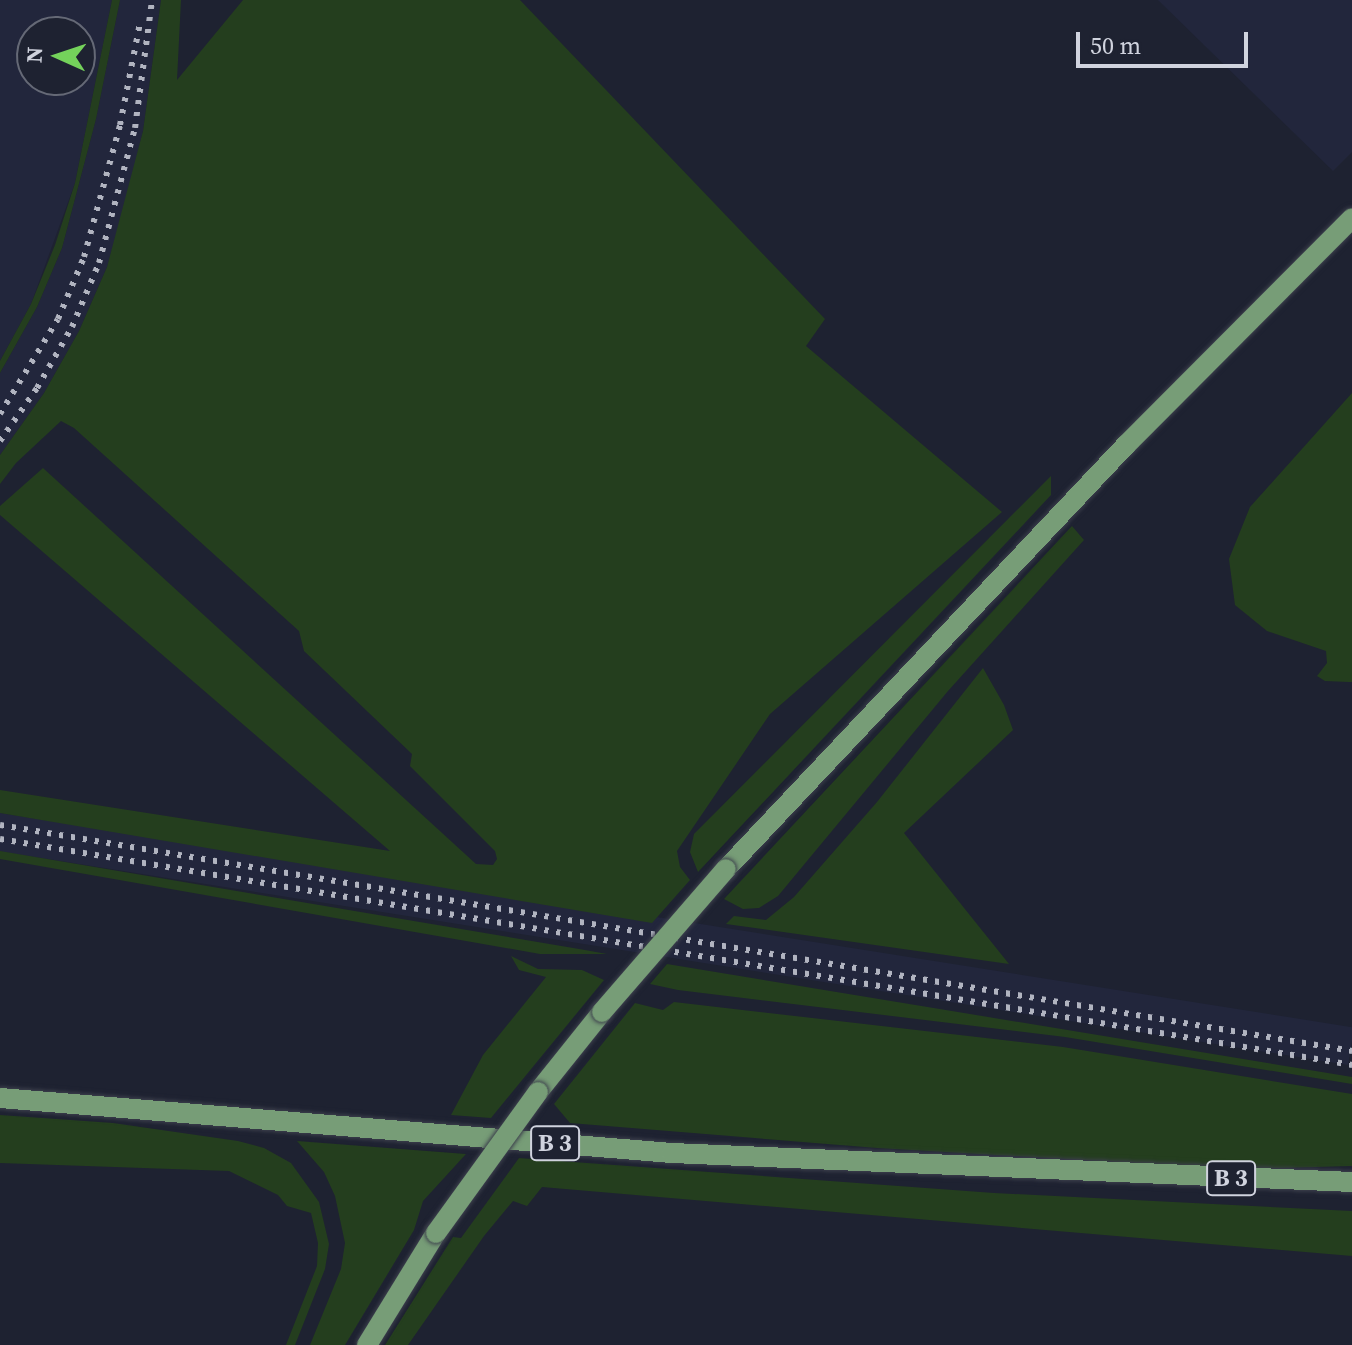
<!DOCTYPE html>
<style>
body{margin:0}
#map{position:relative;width:1352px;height:1345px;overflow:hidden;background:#1e2231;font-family:"Source Serif 4",serif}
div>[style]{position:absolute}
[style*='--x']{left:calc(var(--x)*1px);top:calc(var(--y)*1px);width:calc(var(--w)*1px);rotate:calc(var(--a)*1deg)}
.built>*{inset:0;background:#22263c;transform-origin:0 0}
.green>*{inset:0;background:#243e1e}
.roads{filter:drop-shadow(0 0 2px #3c3f4c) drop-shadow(0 0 2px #3c3f4c)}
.major>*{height:20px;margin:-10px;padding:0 10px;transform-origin:10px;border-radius:10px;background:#779d77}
.rail>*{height:6px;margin-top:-3px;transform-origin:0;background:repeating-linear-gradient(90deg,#b1b4c0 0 4px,transparent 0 12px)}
.bridges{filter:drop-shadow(0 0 2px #3c3f4c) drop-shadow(0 0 2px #3c3f4c)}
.major-bridge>*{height:20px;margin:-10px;padding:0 10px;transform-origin:10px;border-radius:10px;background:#779d77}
span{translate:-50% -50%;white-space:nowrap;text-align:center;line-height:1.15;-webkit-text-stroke:6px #1e2231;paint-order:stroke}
.shield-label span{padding:2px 6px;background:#1e2231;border:2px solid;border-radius:6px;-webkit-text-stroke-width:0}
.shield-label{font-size:24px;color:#d0d3de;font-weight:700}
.north{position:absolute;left:16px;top:16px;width:80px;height:80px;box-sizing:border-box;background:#1e2231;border:2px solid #656976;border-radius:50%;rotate:273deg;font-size:22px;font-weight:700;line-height:32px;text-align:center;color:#d0d3de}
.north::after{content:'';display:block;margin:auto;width:28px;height:36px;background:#74d25b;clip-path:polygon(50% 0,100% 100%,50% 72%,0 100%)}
.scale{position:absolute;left:1076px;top:32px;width:172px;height:36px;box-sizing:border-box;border:4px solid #d0d3de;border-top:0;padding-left:10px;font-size:24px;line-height:28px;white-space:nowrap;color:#d0d3de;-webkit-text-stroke:6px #1e2231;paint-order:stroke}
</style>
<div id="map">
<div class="built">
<i style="clip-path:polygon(evenodd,0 0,112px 0,75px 183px,31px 304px,0 361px,0 0,32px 32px,80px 32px,80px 80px,32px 80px,32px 32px)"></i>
<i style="clip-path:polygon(120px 0,161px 0,143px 131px,127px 198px,107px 267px,79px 331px,44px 393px,0 455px,0 373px,37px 307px,62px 248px,96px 119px)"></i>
<i style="clip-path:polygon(1158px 0,1352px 0,1352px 152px,1333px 171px)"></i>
<i style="left:0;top:813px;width:1371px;height:38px;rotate:9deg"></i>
</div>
<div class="green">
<i style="clip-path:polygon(112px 0,120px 0,96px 119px,62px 248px,37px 307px,0 373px,0 361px,31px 304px,55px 245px,75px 183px)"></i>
<i style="clip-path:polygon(161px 0,181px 0,177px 80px,243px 0,520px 0,825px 319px,806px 346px,1002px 512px,770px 714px,677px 851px,680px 867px,690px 880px,652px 923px,0 813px,0 790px,390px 851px,0 515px,0 506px,43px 468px,476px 864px,493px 865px,497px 859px,495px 851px,410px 766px,412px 754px,304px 651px,299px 631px,74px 428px,61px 421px,16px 463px,0 484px,0 455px,44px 393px,79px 331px,107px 267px,143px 131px)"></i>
<i style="clip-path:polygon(1352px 393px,1352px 682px,1349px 682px,1325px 681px,1317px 676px,1327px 663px,1326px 651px,1267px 631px,1235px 605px,1229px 559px,1250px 507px)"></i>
<i style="clip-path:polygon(1051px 476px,1051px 495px,698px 872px,690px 852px,694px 834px)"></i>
<i style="clip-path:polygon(1072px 526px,1084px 540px,948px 691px,778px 896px,759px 908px,743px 909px,724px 899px)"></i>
<i style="clip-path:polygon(983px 668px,1004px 705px,1013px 730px,904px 833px,1009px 964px,726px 924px,734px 916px,766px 920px,794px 897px,877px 802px)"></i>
<i style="clip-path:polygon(0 851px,585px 950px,607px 954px,540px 954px,0 859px)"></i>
<i style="clip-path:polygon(511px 956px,538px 969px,582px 970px,604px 980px,491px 1118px,451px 1115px,483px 1055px,546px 977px,519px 970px)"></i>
<i style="clip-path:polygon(667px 964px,1352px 1077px,1352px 1084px,1065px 1037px,678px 990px,650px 984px)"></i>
<i style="clip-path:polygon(674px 1002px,1063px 1047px,1352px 1094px,1352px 1166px,1239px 1169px,877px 1148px,570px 1123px,554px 1104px,635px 1003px,663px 1010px)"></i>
<i style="clip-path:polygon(0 1115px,113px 1123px,238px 1141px,264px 1148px,291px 1163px,319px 1202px,329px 1244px,325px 1269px,295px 1345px,286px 1345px,317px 1266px,318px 1243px,311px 1213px,287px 1206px,278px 1195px,229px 1171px,0 1163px)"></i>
<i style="clip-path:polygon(297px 1141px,466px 1154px,423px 1201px,414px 1230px,345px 1345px,310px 1345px,341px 1269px,345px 1243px,335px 1196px,324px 1172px)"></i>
<i style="clip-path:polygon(519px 1158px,994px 1193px,1352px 1211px,1352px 1256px,542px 1187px,527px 1206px,513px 1201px,484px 1236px,408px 1345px,385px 1345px,453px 1237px,461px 1238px)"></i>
</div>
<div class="roads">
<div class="major">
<i style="--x:726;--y:869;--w:583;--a:-46.67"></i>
<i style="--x:1126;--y:445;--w:320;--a:-45.1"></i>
<i style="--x:538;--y:1092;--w:102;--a:-51.3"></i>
<i style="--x:0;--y:1098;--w:674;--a:4.68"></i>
<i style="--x:672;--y:1153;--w:681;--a:2.44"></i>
<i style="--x:367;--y:1345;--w:132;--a:-58.4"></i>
</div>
</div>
<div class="rail">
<i style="--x:0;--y:414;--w:111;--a:-58.6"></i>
<i style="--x:58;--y:319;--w:67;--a:-67.2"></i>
<i style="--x:84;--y:257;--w:137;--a:-74.7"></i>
<i style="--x:120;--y:125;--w:104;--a:-78.9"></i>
<i style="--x:0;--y:441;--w:65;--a:-55.1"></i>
<i style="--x:37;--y:388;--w:70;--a:-60.2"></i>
<i style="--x:72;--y:327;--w:69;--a:-67.1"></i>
<i style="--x:99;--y:263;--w:140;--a:-75.1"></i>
<i style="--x:135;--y:128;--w:129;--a:-82.4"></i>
<i style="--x:0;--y:825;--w:1371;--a:9.49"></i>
<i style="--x:0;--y:839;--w:1371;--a:9.49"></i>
</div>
<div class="bridges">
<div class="major-bridge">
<i style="--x:602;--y:1012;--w:189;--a:-49.1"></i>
<i style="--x:436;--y:1233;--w:174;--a:-54.1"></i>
</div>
</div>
<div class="shield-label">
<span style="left:555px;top:1143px">B 3</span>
<span style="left:1231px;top:1178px">B 3</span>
</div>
<div class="north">N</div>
<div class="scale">50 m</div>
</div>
